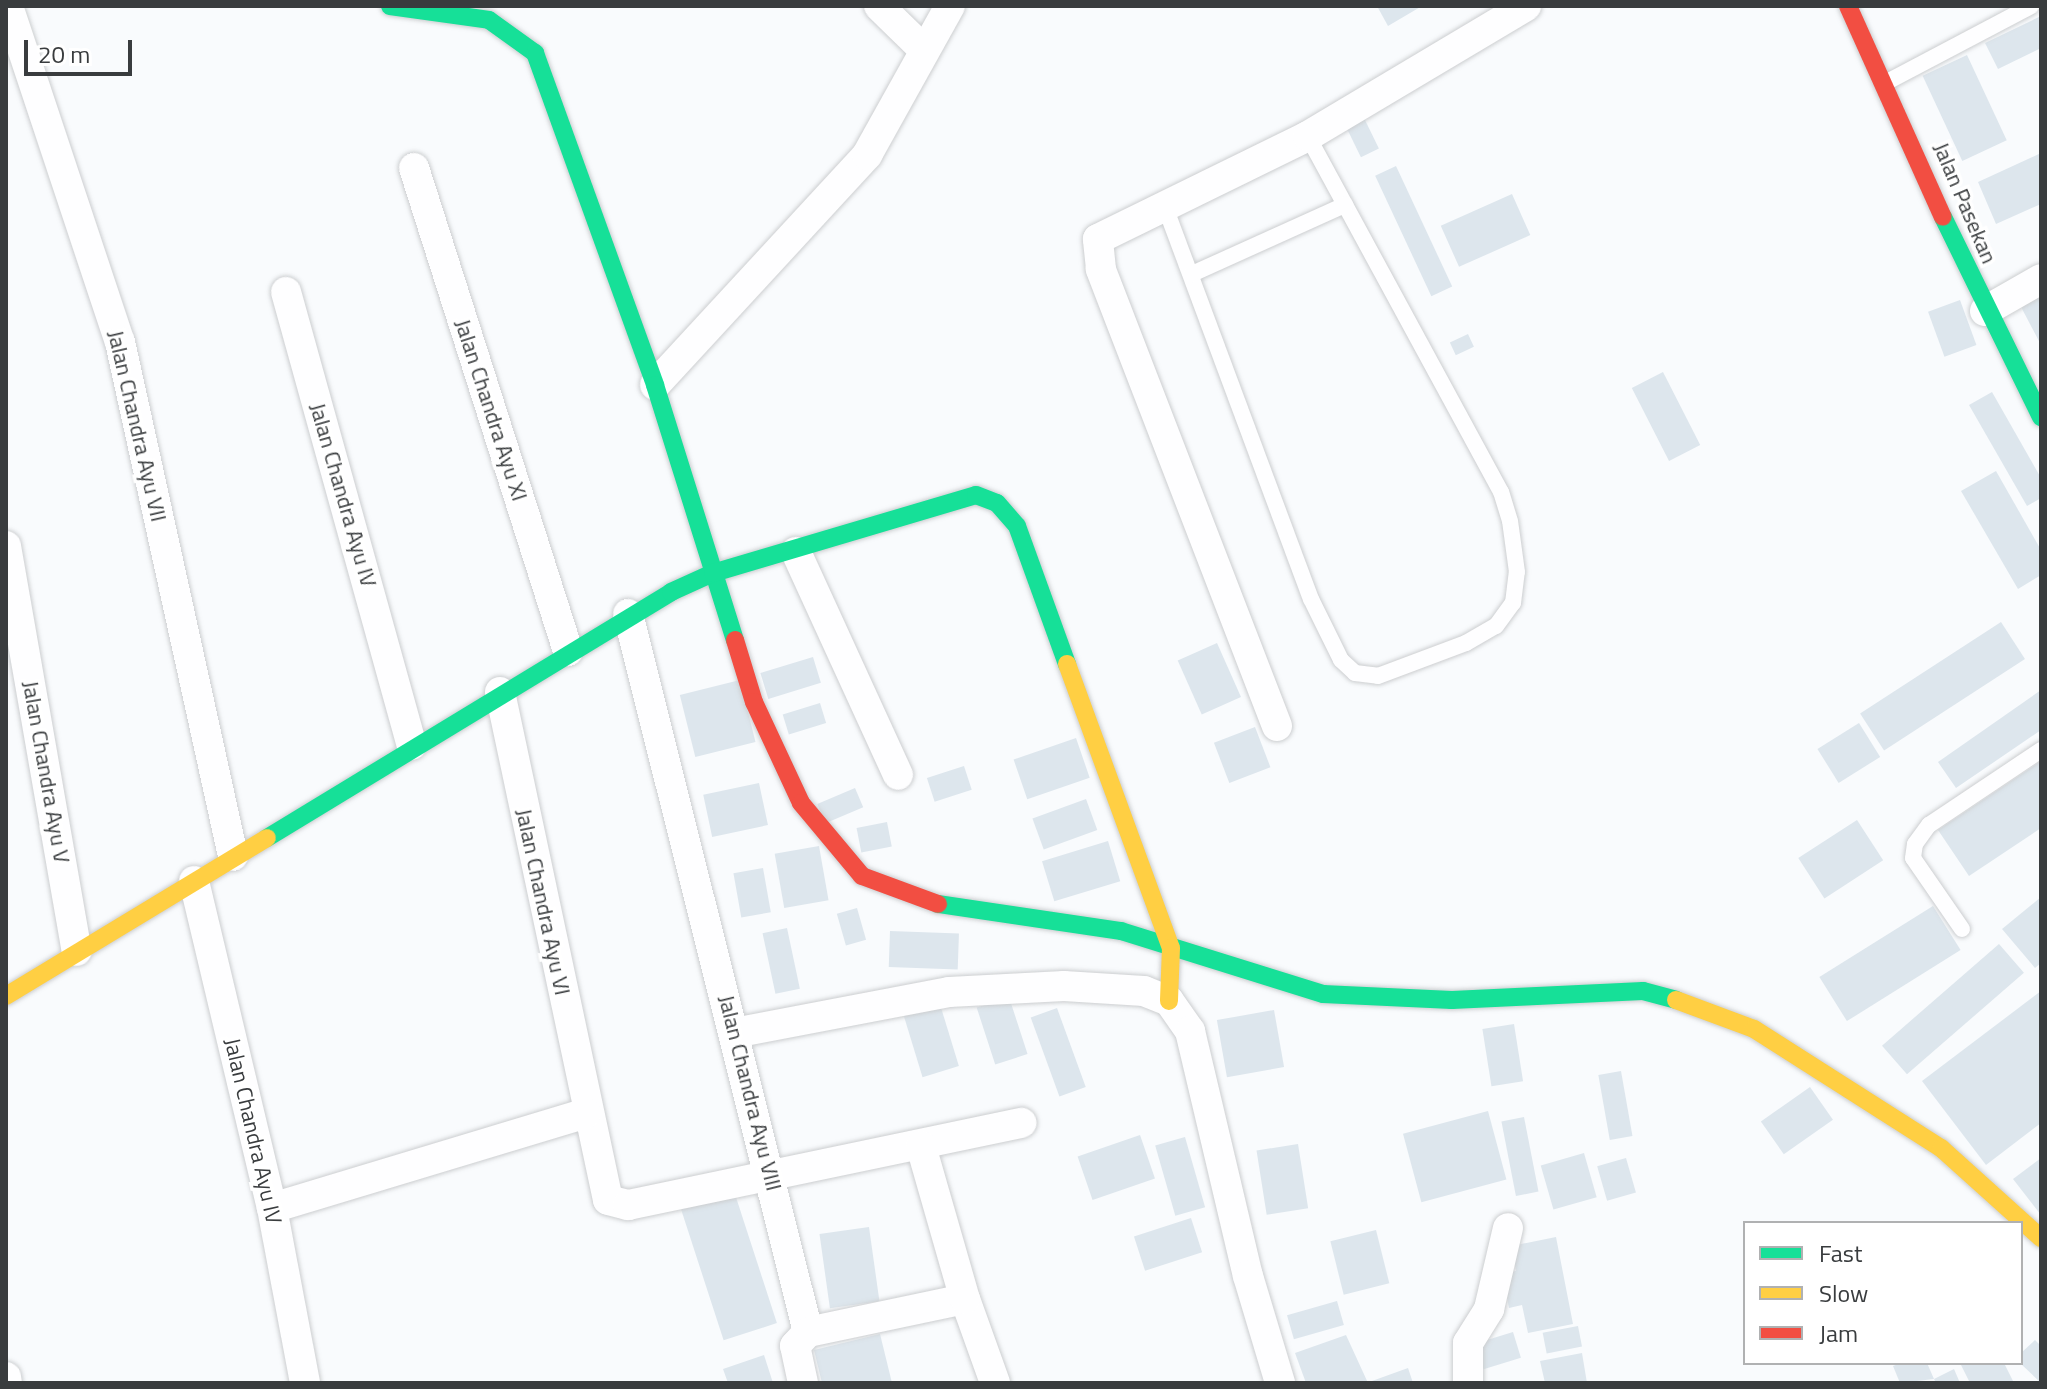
<!DOCTYPE html>
<style>
body{margin:0}
#map{position:relative;width:2047px;height:1389px;overflow:hidden;background:#f9fbfd;font-family:"Titillium Web",sans-serif}
div>[style]{position:absolute}
[style*='--x']{left:calc(var(--x)*1px);top:calc(var(--y)*1px);width:calc(var(--w)*1px);rotate:calc(var(--a)*1deg)}
.building>*{inset:0;background:#dde6ed;transform-origin:0 0}
.roads{filter:drop-shadow(0 0 2px #ccced0) drop-shadow(0 0 2px #ccced0)}
.lane>*{height:16px;margin:-8px;padding:0 8px;transform-origin:8px;border-radius:8px;background:#fefeff}
.street>*{height:30px;margin:-15px;padding:0 15px;transform-origin:15px;border-radius:15px;background:#fefeff}
.fast>*{height:18px;margin:-9px;padding:0 9px;transform-origin:9px;border-radius:9px;background:#16e098}
.slow>*{height:18px;margin:-9px;padding:0 9px;transform-origin:9px;border-radius:9px;background:#ffcf43}
.jam>*{height:18px;margin:-9px;padding:0 9px;transform-origin:9px;border-radius:9px;background:#f24e42}
span{translate:-50% -50%;white-space:nowrap;text-align:center;line-height:1.15;-webkit-text-stroke:7px #fff;paint-order:stroke}
.street-label{font-size:22px;color:#393c3e}
.frame{position:absolute;inset:0;border:8px solid #393c3e;pointer-events:none}
.legend{position:absolute;left:1743px;top:1221px;width:280px;height:144px;box-sizing:border-box;background:#fff;border:2px solid #b0b1b2;margin:0;padding:10px 14px;list-style:none;font-size:24px;color:#393c3e}
.legend li{display:flex;align-items:center;gap:16px;height:40px}
.legend b{width:40px;border:2px solid #b0b1b2}
.scale{position:absolute;left:24px;top:40px;width:108px;height:36px;box-sizing:border-box;border:4px solid #393c3e;border-top:0;padding-left:10px;font-size:24px;line-height:28px;white-space:nowrap;color:#393c3e;-webkit-text-stroke:6px #fff;paint-order:stroke}
</style>
<div id="map">
<div class="building">
<i style="clip-path:polygon(1377px 6px,1422px 6px,1388px 26px)"></i>
<i style="clip-path:polygon(2041px 16px,2041px 48px,1998px 69px,1985px 43px)"></i>
<i style="left:1967px;top:55px;width:94px;height:49px;rotate:65deg"></i>
<i style="left:1364px;top:118px;width:34px;height:20px;rotate:64deg"></i>
<i style="clip-path:polygon(2041px 153px,2041px 204px,1996px 224px,1978px 182px)"></i>
<i style="left:1396px;top:166px;width:133px;height:23px;rotate:65deg"></i>
<i style="left:1512px;top:194px;width:45px;height:78px;rotate:66deg"></i>
<i style="clip-path:polygon(2041px 291px,2041px 345px,2019px 303px)"></i>
<i style="left:1960px;top:300px;width:48px;height:34px;rotate:70deg"></i>
<i style="left:1468px;top:334px;width:14px;height:20px;rotate:65deg"></i>
<i style="left:1663px;top:372px;width:82px;height:35px;rotate:63deg"></i>
<i style="clip-path:polygon(1992px 392px,2041px 478px,2041px 498px,2027px 506px,1969px 405px)"></i>
<i style="clip-path:polygon(1996px 471px,2041px 550px,2041px 575px,2018px 589px,1961px 491px)"></i>
<i style="left:2001px;top:622px;width:44px;height:168px;rotate:57deg"></i>
<i style="left:1217px;top:643px;width:59px;height:43px;rotate:66deg"></i>
<i style="left:813px;top:657px;width:27px;height:55px;rotate:73deg"></i>
<i style="left:740px;top:680px;width:64px;height:62px;rotate:76deg"></i>
<i style="clip-path:polygon(2041px 690px,2041px 730px,1956px 788px,1938px 762px)"></i>
<i style="left:820px;top:703px;width:21px;height:39px;rotate:73deg"></i>
<i style="left:1859px;top:723px;width:40px;height:49px;rotate:58deg"></i>
<i style="left:1255px;top:727px;width:43px;height:44px;rotate:69deg"></i>
<i style="left:1076px;top:738px;width:42px;height:66px;rotate:71deg"></i>
<i style="clip-path:polygon(2041px 761px,2041px 828px,1969px 876px,1938px 830px)"></i>
<i style="left:964px;top:766px;width:25px;height:39px;rotate:72deg"></i>
<i style="left:759px;top:783px;width:43px;height:57px;rotate:78deg"></i>
<i style="left:855px;top:788px;width:21px;height:41px;rotate:67deg"></i>
<i style="left:1086px;top:799px;width:33px;height:57px;rotate:70deg"></i>
<i style="left:1857px;top:820px;width:48px;height:70px;rotate:57deg"></i>
<i style="left:887px;top:822px;width:25px;height:31px;rotate:79deg"></i>
<i style="left:1108px;top:841px;width:42px;height:69px;rotate:73deg"></i>
<i style="left:819px;top:846px;width:55px;height:45px;rotate:80deg"></i>
<i style="left:763px;top:868px;width:45px;height:30px;rotate:80deg"></i>
<i style="clip-path:polygon(2041px 897px,2041px 963px,2035px 968px,2002px 929px)"></i>
<i style="left:1933px;top:906px;width:52px;height:134px;rotate:58deg"></i>
<i style="left:857px;top:908px;width:33px;height:21px;rotate:74deg"></i>
<i style="left:787px;top:928px;width:62px;height:25px;rotate:78deg"></i>
<i style="left:890px;top:931px;width:69px;height:36px;rotate:2deg"></i>
<i style="left:1999px;top:944px;width:38px;height:155px;rotate:49deg"></i>
<i style="clip-path:polygon(2041px 991px,2041px 1123px,1986px 1165px,1922px 1081px)"></i>
<i style="left:1009px;top:997px;width:60px;height:34px;rotate:72deg"></i>
<i style="left:939px;top:1001px;width:68px;height:38px;rotate:73deg"></i>
<i style="left:1057px;top:1008px;width:84px;height:28px;rotate:70deg"></i>
<i style="left:1274px;top:1010px;width:58px;height:58px;rotate:80deg"></i>
<i style="left:1514px;top:1024px;width:58px;height:32px;rotate:81deg"></i>
<i style="left:1621px;top:1071px;width:66px;height:23px;rotate:80deg"></i>
<i style="left:1810px;top:1087px;width:40px;height:60px;rotate:55deg"></i>
<i style="left:1488px;top:1111px;width:71px;height:88px;rotate:75deg"></i>
<i style="left:1524px;top:1117px;width:76px;height:23px;rotate:79deg"></i>
<i style="left:1140px;top:1135px;width:46px;height:66px;rotate:71deg"></i>
<i style="left:1185px;top:1137px;width:73px;height:31px;rotate:74deg"></i>
<i style="left:1298px;top:1144px;width:65px;height:42px;rotate:81deg"></i>
<i style="left:1584px;top:1153px;width:46px;height:45px;rotate:74deg"></i>
<i style="left:1626px;top:1158px;width:36px;height:30px;rotate:74deg"></i>
<i style="clip-path:polygon(2041px 1158px,2041px 1215px,2013px 1179px)"></i>
<i style="left:733px;top:1188px;width:142px;height:56px;rotate:72deg"></i>
<i style="left:1191px;top:1218px;width:36px;height:60px;rotate:72deg"></i>
<i style="left:869px;top:1227px;width:75px;height:50px;rotate:82deg"></i>
<i style="left:1376px;top:1230px;width:55px;height:47px;rotate:76deg"></i>
<i style="clip-path:polygon(1556px 1237px,1573px 1324px,1528px 1333px,1522px 1305px,1509px 1308px,1502px 1273px,1516px 1271px,1511px 1246px)"></i>
<i style="left:1337px;top:1301px;width:25px;height:52px;rotate:74deg"></i>
<i style="left:1578px;top:1326px;width:21px;height:36px;rotate:79deg"></i>
<i style="left:1513px;top:1332px;width:27px;height:39px;rotate:73deg"></i>
<i style="clip-path:polygon(880px 1334px,892px 1383px,822px 1383px,814px 1350px)"></i>
<i style="clip-path:polygon(1346px 1335px,1368px 1383px,1306px 1383px,1295px 1353px)"></i>
<i style="clip-path:polygon(2035px 1340px,2041px 1346px,2041px 1383px,2021px 1364px,2021px 1353px)"></i>
<i style="clip-path:polygon(1582px 1353px,1587px 1383px,1545px 1383px,1540px 1361px)"></i>
<i style="clip-path:polygon(764px 1355px,773px 1383px,728px 1383px,723px 1369px)"></i>
<i style="clip-path:polygon(1901px 1363px,1927px 1363px,1934px 1379px,1900px 1383px,1893px 1366px)"></i>
<i style="clip-path:polygon(1960px 1363px,2004px 1363px,2014px 1383px,1970px 1383px)"></i>
<i style="clip-path:polygon(1408px 1368px,1413px 1383px,1373px 1383px,1372px 1381px)"></i>
<i style="clip-path:polygon(1954px 1369px,1960px 1383px,1936px 1383px,1934px 1379px)"></i>
</div>
<div class="roads">
<div class="lane">
<i style="--x:1885;--y:83;--w:165;--a:-27.8"></i>
<i style="--x:1164;--y:204;--w:421;--a:69.6"></i>
<i style="--x:1311;--y:599;--w:68;--a:63.8"></i>
<i style="--x:1341;--y:660;--w:19;--a:43"></i>
<i style="--x:1355;--y:673;--w:23;--a:7"></i>
<i style="--x:1378;--y:676;--w:94;--a:-20.6"></i>
<i style="--x:1466;--y:643;--w:34;--a:-30"></i>
<i style="--x:1496;--y:626;--w:29;--a:-54"></i>
<i style="--x:1513;--y:603;--w:31;--a:-83"></i>
<i style="--x:1517;--y:572;--w:51;--a:-97.8"></i>
<i style="--x:1510;--y:521;--w:30;--a:-107"></i>
<i style="--x:1501;--y:492;--w:405;--a:-118.5"></i>
<i style="--x:1192;--y:274;--w:168;--a:-24.3"></i>
<i style="--x:1962;--y:929;--w:86;--a:-124.6"></i>
<i style="--x:1913;--y:858;--w:14;--a:-82"></i>
<i style="--x:1915;--y:844;--w:24;--a:-54"></i>
<i style="--x:1929;--y:825;--w:135;--a:-33.8"></i>
</div>
<div class="street">
<i style="--x:8;--y:6;--w:354;--a:71.6"></i>
<i style="--x:120;--y:342;--w:526;--a:77.6"></i>
<i style="--x:879;--y:6;--w:62;--a:44.3"></i>
<i style="--x:414;--y:168;--w:507;--a:72.32"></i>
<i style="--x:286;--y:292;--w:470;--a:74.5"></i>
<i style="--x:1985;--y:311;--w:64;--a:-29.7"></i>
<i style="--x:655;--y:385;--w:313;--a:-47.3"></i>
<i style="--x:867;--y:155;--w:171;--a:-60.9"></i>
<i style="--x:6;--y:546;--w:411;--a:80.1"></i>
<i style="--x:796;--y:552;--w:245;--a:65.4"></i>
<i style="--x:628;--y:614;--w:740;--a:75.93"></i>
<i style="--x:808;--y:1332;--w:160;--a:-11.9"></i>
<i style="--x:965;--y:1299;--w:89;--a:70.3"></i>
<i style="--x:500;--y:692;--w:519;--a:78"></i>
<i style="--x:608;--y:1200;--w:21;--a:14"></i>
<i style="--x:628;--y:1205;--w:402;--a:-11.8"></i>
<i style="--x:1277;--y:726;--w:490;--a:-111.1"></i>
<i style="--x:1101;--y:269;--w:30;--a:-96"></i>
<i style="--x:1098;--y:239;--w:234;--a:-26.1"></i>
<i style="--x:1308;--y:136;--w:254;--a:-30.8"></i>
<i style="--x:194;--y:881;--w:336;--a:76.6"></i>
<i style="--x:272;--y:1208;--w:178;--a:79.3"></i>
<i style="--x:734;--y:1033;--w:219;--a:-10.8"></i>
<i style="--x:949;--y:992;--w:115;--a:-3"></i>
<i style="--x:1064;--y:986;--w:80;--a:3.6"></i>
<i style="--x:1144;--y:991;--w:27;--a:22"></i>
<i style="--x:1169;--y:1001;--w:37;--a:55"></i>
<i style="--x:1190;--y:1031;--w:252;--a:76.7"></i>
<i style="--x:1248;--y:1276;--w:112;--a:73.3"></i>
<i style="--x:921;--y:1146;--w:159;--a:74"></i>
<i style="--x:272;--y:1208;--w:328;--a:-16.8"></i>
<i style="--x:6;--y:1377;--w:6;--a:81"></i>
<i style="--x:803;--y:1383;--w:38;--a:-102"></i>
<i style="--x:795;--y:1346;--w:19;--a:-47"></i>
<i style="--x:1468;--y:1383;--w:40;--a:-90"></i>
<i style="--x:1468;--y:1343;--w:40;--a:-58"></i>
<i style="--x:1489;--y:1309;--w:83;--a:-76.8"></i>
</div>
<div class="fast">
<i style="--x:390;--y:6;--w:100;--a:8"></i>
<i style="--x:489;--y:20;--w:57;--a:35.7"></i>
<i style="--x:535;--y:53;--w:353;--a:70.1"></i>
<i style="--x:655;--y:385;--w:267;--a:72.6"></i>
<i style="--x:1943;--y:217;--w:223;--a:63.9"></i>
<i style="--x:267;--y:838;--w:473;--a:-31.3"></i>
<i style="--x:671;--y:592;--w:46;--a:-24.3"></i>
<i style="--x:713;--y:573;--w:274;--a:-16.5"></i>
<i style="--x:976;--y:495;--w:22;--a:21"></i>
<i style="--x:997;--y:503;--w:30;--a:49"></i>
<i style="--x:1017;--y:526;--w:147;--a:70.1"></i>
<i style="--x:938;--y:904;--w:185;--a:8.4"></i>
<i style="--x:1121;--y:931;--w:212;--a:17.3"></i>
<i style="--x:1323;--y:994;--w:129;--a:2.7"></i>
<i style="--x:1452;--y:1000;--w:191;--a:-2.7"></i>
<i style="--x:1643;--y:991;--w:34;--a:15"></i>
</div>
<div class="slow">
<i style="--x:1067;--y:664;--w:302;--a:69.9"></i>
<i style="--x:1171;--y:948;--w:53;--a:92.2"></i>
<i style="--x:6;--y:996;--w:305;--a:-31.2"></i>
<i style="--x:1676;--y:1000;--w:83;--a:20.4"></i>
<i style="--x:1754;--y:1029;--w:222;--a:32.5"></i>
<i style="--x:1941;--y:1148;--w:135;--a:42"></i>
</div>
<div class="jam">
<i style="--x:1848;--y:6;--w:231;--a:65.8"></i>
<i style="--x:735;--y:640;--w:65;--a:73"></i>
<i style="--x:754;--y:702;--w:111;--a:65"></i>
<i style="--x:801;--y:803;--w:95;--a:50.1"></i>
<i style="--x:862;--y:876;--w:81;--a:20.2"></i>
</div>
</div>
<div class="street-label">
<span style="left:1965px;top:203px;rotate:67deg">Jalan Pasekan</span>
<span style="left:491px;top:410px;rotate:72deg">Jalan Chandra Ayu XI</span>
<span style="left:137px;top:426px;rotate:77deg">Jalan Chandra Ayu VII</span>
<span style="left:343px;top:495px;rotate:74deg">Jalan Chandra Ayu IV</span>
<span style="left:46px;top:772px;rotate:80deg">Jalan Chandra Ayu V</span>
<span style="left:543px;top:902px;rotate:78deg">Jalan Chandra Ayu VI</span>
<span style="left:750px;top:1093px;rotate:76deg">Jalan Chandra Ayu VIII</span>
<span style="left:253px;top:1131px;rotate:77deg">Jalan Chandra Ayu IV</span>
</div>
<div class="frame"></div>
<ul class="legend">
<li><b style="height:10px;background:#16e098"></b>Fast</li>
<li><b style="height:10px;background:#ffcf43"></b>Slow</li>
<li><b style="height:10px;background:#f24e42"></b>Jam</li>
</ul>
<div class="scale">20 m</div>
</div>
